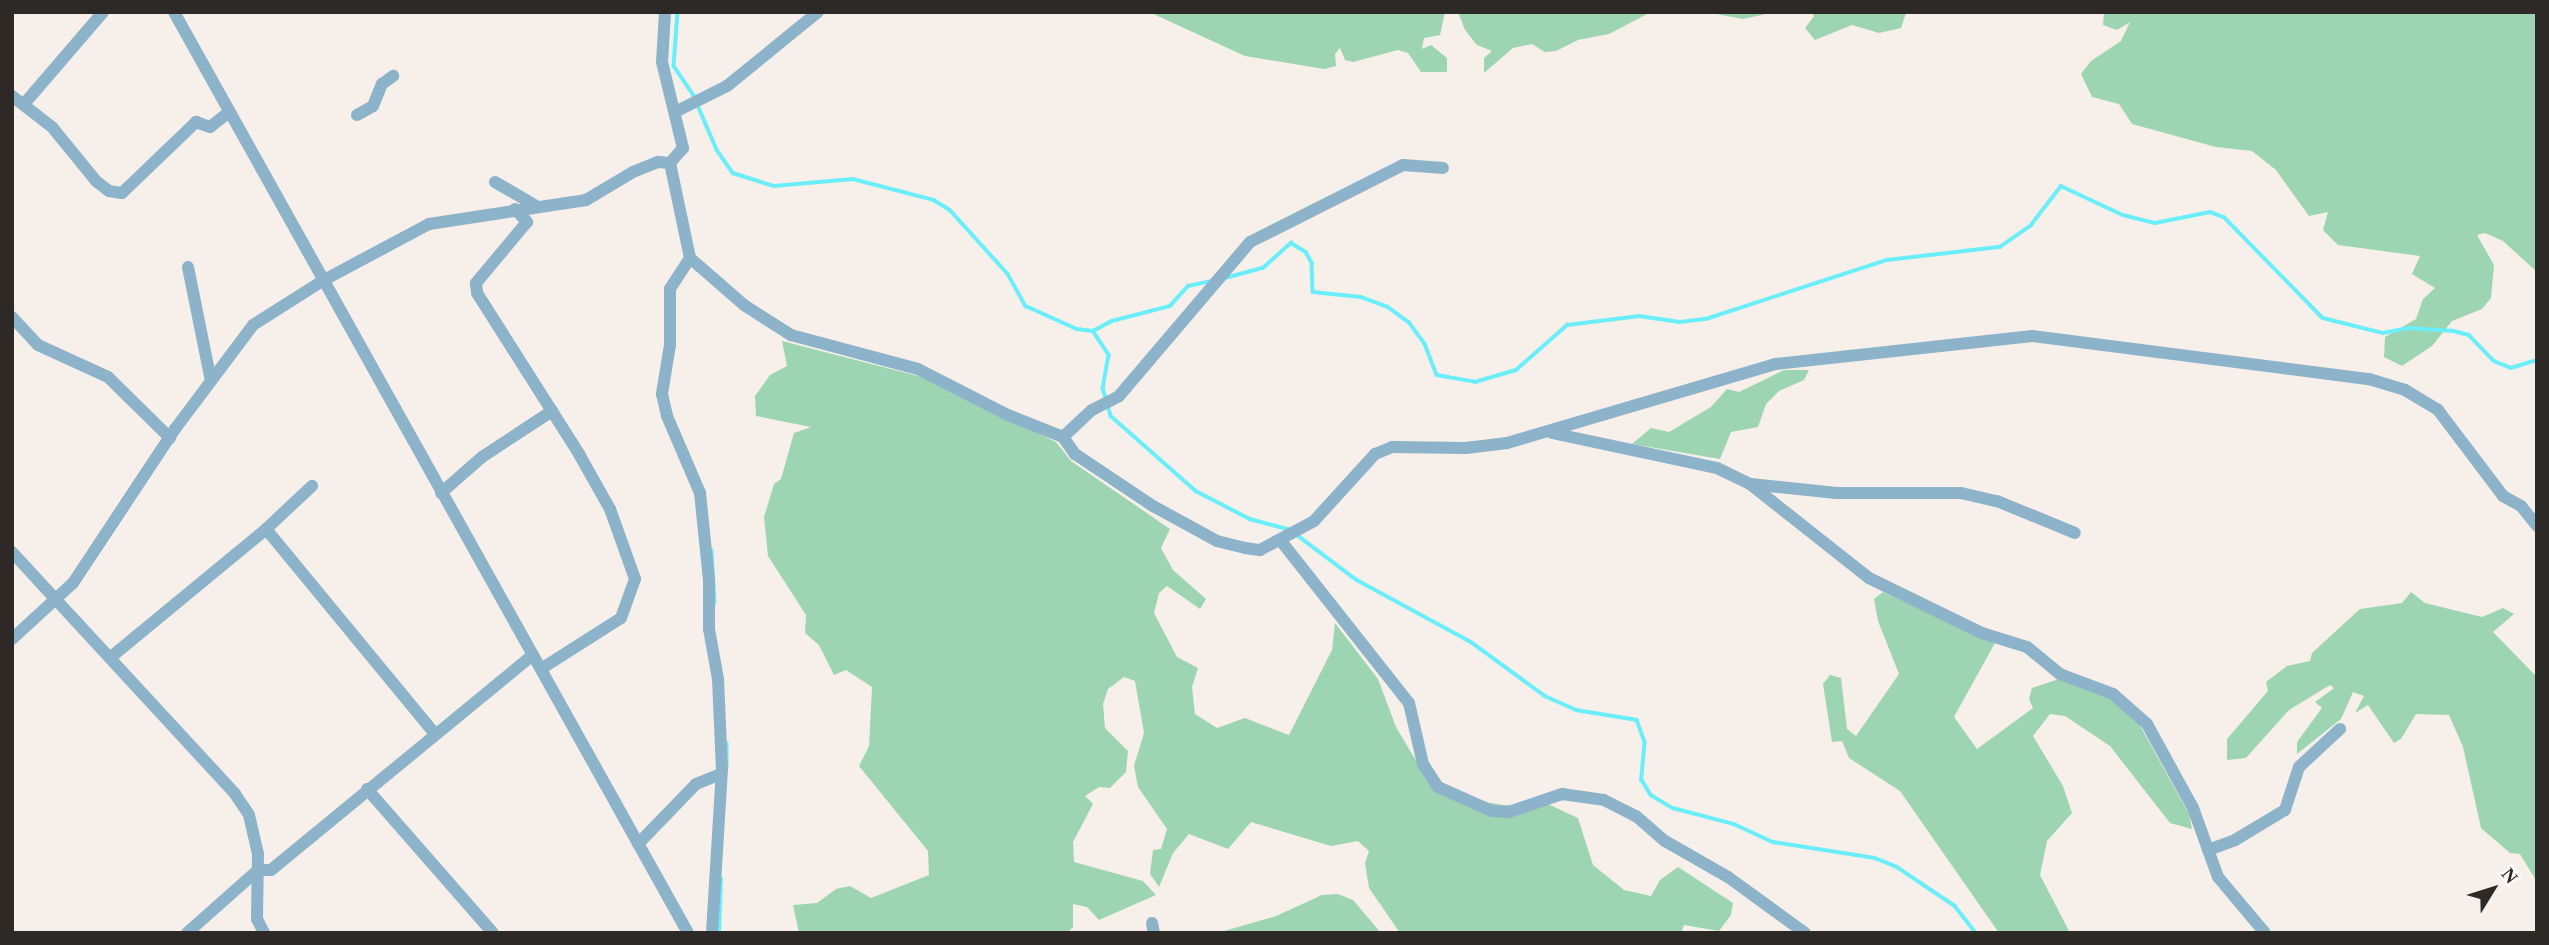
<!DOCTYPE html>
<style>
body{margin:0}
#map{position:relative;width:2549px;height:945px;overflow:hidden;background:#f7efe9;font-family:Georgia,serif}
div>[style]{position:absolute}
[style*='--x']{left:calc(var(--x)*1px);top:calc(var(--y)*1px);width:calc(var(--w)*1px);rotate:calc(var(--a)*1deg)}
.green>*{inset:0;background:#9dd5b2}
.stream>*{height:3.5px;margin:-1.75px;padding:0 1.75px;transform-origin:1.75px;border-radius:1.75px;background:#6aeef9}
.minor>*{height:12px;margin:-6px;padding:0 6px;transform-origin:6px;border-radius:6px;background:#8cb3c9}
span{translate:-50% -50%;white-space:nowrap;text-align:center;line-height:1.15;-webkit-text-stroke:7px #fffdfc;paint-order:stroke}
.frame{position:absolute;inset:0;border:14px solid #2c2927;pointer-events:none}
.north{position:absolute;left:2458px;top:854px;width:70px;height:70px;-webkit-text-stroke:5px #fffdfc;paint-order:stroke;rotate:52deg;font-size:19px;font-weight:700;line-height:28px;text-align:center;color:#2c2927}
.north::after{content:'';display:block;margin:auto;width:24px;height:32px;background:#2c2927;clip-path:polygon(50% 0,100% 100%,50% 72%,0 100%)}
</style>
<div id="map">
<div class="green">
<i style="clip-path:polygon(1149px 12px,1445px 12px,1440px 35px,1424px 38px,1422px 49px,1431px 45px,1447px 58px,1447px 72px,1421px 72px,1408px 53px,1398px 50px,1353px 62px,1345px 60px,1340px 48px,1335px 54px,1336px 66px,1324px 69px,1245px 56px)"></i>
<i style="clip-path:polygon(1458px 12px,1651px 12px,1609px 34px,1578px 40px,1556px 51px,1545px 52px,1532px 44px,1513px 48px,1484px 73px,1484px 58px,1492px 51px,1477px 45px,1465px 30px)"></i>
<i style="clip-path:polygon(1705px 12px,1775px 12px,1743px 19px)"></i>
<i style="clip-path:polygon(1811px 12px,1906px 12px,1906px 13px,1901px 28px,1879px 33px,1852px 25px,1815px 40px,1805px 28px,1814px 16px)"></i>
<i style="clip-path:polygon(2104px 12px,2537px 12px,2537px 272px,2503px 241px,2485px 233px,2477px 235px,2494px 265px,2491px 298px,2482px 309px,2452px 321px,2432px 346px,2402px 366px,2384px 357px,2385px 337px,2416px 319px,2423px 299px,2435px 288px,2412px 274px,2420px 256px,2338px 245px,2323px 230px,2328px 212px,2309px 216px,2276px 170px,2252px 151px,2216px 147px,2132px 124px,2119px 104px,2092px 97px,2081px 74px,2091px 61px,2121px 41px,2130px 22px,2117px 30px,2103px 25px)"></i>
<i style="clip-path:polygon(782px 341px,922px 377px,1056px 442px,1071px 461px,1170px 529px,1161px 548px,1173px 570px,1206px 599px,1200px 609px,1167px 586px,1159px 593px,1154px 613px,1177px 657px,1198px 668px,1192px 687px,1195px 714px,1217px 728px,1245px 718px,1289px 735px,1332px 650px,1335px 623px,1378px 679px,1396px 727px,1421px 769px,1458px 798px,1504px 805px,1550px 805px,1578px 818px,1593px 865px,1624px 890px,1651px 896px,1660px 880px,1678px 867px,1733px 903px,1731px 915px,1719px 931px,1684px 925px,1681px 933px,1400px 933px,1369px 888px,1365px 863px,1369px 851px,1358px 841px,1331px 846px,1251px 822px,1228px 849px,1189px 834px,1173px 853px,1159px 887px,1150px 874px,1153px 850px,1161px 849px,1167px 829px,1138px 787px,1134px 766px,1144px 733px,1135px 681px,1124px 677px,1108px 689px,1103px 704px,1105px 728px,1128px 751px,1126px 772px,1110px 788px,1099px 787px,1085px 796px,1093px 804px,1073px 842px,1074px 862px,1143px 881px,1156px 895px,1099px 920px,1087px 907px,1073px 904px,1073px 927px,1067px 933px,799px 933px,793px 905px,817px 903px,836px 889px,850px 886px,871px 898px,929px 875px,928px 851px,859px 766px,869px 746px,872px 687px,846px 670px,834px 675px,819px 645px,805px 633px,806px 615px,768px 556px,764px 517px,774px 484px,781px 479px,794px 433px,811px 427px,756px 416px,755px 396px,770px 375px,787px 366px)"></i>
<i style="clip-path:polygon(1784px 370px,1809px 370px,1804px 380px,1779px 391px,1766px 404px,1758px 427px,1731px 432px,1720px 459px,1632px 444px,1651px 428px,1669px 432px,1711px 407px,1727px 389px,1739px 392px)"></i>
<i style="clip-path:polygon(1883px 592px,1995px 643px,1954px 717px,1977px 749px,2033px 708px,2029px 699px,2032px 688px,2059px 679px,2110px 698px,2138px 722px,2189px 814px,2192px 829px,2170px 823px,2110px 746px,2065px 716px,2050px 714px,2033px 736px,2063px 786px,2072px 813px,2047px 841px,2040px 875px,2070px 933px,1999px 933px,1900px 791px,1849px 758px,1842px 741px,1832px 742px,1823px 684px,1830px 675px,1841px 678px,1847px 729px,1856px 736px,1899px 674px,1878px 621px,1874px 599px)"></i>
<i style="clip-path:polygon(2411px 592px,2425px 603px,2482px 617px,2503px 608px,2514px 614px,2493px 632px,2537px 677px,2537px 882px,2520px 854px,2510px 853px,2481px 828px,2463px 747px,2449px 715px,2416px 714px,2401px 739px,2394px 743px,2368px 705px,2355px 713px,2364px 696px,2353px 692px,2341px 719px,2297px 754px,2297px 742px,2322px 708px,2315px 702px,2334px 688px,2330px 685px,2289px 710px,2246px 758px,2227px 760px,2227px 739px,2268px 691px,2266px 682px,2287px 666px,2310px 661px,2312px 653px,2360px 609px,2402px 603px)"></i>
<i style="clip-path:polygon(1338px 894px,1353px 900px,1381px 933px,1217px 933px,1276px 916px,1322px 895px)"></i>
</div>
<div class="stream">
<i style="--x:678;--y:12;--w:54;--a:94.2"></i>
<i style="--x:674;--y:66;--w:36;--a:56"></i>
<i style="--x:694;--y:96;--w:59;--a:66.9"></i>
<i style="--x:717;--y:150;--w:28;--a:55"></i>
<i style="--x:733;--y:173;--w:43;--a:17.6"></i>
<i style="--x:774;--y:186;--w:79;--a:-5.1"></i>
<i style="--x:853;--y:179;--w:84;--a:14.5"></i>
<i style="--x:934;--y:200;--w:19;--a:32"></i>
<i style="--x:950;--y:210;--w:86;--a:47.8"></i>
<i style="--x:1008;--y:274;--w:37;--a:61"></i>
<i style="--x:1026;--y:306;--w:56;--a:24.3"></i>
<i style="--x:1077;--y:329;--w:16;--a:7"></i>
<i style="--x:1093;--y:331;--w:21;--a:-28"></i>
<i style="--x:1112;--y:321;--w:60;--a:-14.5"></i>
<i style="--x:1170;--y:306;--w:27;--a:-48"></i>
<i style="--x:1188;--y:286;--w:24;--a:-12"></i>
<i style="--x:1225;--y:278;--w:39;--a:-15"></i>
<i style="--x:1263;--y:268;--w:38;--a:-42"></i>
<i style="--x:1291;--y:243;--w:17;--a:31"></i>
<i style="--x:1306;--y:252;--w:13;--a:61"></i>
<i style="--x:1312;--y:263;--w:29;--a:88"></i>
<i style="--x:1313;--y:292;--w:48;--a:5.9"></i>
<i style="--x:1361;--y:297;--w:29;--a:20"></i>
<i style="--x:1388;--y:307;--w:26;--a:36"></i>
<i style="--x:1409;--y:322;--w:27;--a:54"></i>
<i style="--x:1425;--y:344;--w:33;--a:69"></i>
<i style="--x:1437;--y:375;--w:39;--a:10"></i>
<i style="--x:1475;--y:382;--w:43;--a:-16.3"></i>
<i style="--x:1516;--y:370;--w:68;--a:-41.4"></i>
<i style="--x:1567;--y:325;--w:73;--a:-7.1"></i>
<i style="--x:1639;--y:316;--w:41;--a:8.3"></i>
<i style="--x:1680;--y:322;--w:26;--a:-7"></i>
<i style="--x:1706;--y:319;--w:190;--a:-18.1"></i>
<i style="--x:1887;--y:260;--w:114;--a:-6.6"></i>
<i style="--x:2000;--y:247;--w:38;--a:-35"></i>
<i style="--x:2031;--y:225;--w:49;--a:-52.4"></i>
<i style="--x:2061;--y:186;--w:68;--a:25.1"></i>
<i style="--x:2123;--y:215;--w:33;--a:14"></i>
<i style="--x:2155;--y:223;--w:56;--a:-11.3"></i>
<i style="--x:2210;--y:212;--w:15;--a:20"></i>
<i style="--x:2224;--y:217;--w:141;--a:45.6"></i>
<i style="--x:2323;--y:318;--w:62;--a:14"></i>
<i style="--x:2383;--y:333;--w:25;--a:-11"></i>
<i style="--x:2408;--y:328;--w:46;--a:3.7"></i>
<i style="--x:2454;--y:331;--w:16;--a:15"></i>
<i style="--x:2469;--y:335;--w:36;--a:46"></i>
<i style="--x:2494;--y:361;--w:18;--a:22"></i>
<i style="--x:2511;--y:368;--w:27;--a:-17"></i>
<i style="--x:1093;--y:331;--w:29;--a:56"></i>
<i style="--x:1109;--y:355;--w:34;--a:100"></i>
<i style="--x:1103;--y:388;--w:29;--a:74"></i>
<i style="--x:1111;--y:416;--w:113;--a:41.4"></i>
<i style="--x:1196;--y:491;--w:61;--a:27.4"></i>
<i style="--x:1250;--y:519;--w:42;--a:15"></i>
<i style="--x:1297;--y:535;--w:75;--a:36.9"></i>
<i style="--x:1357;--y:580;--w:130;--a:28.5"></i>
<i style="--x:1471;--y:642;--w:92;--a:36.1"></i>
<i style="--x:1545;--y:696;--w:34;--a:24"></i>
<i style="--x:1576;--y:710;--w:62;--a:9.3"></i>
<i style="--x:1637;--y:720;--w:23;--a:70"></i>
<i style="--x:1645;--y:742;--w:38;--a:95"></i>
<i style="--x:1642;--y:780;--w:17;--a:59"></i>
<i style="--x:1651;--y:795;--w:26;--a:31"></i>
<i style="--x:1673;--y:808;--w:63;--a:14.7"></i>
<i style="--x:1734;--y:824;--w:43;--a:24.8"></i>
<i style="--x:1773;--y:842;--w:103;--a:8.9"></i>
<i style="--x:1875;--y:858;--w:24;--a:22"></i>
<i style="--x:1897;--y:867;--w:70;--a:33.9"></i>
<i style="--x:1955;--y:906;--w:34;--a:52"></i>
<i style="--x:712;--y:550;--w:53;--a:86.8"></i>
<i style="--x:727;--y:743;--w:24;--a:90"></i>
<i style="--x:719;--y:933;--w:54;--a:-87.9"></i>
</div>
<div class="minor">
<i style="--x:174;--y:12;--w:1055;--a:60.83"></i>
<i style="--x:665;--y:12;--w:50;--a:93.4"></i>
<i style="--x:662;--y:62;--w:89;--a:76.3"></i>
<i style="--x:683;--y:148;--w:20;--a:131"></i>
<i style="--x:12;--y:96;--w:51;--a:37.8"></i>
<i style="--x:52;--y:127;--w:70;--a:50.8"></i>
<i style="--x:96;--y:181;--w:16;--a:38"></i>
<i style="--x:109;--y:191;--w:13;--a:9"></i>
<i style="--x:122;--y:193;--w:103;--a:-43.8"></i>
<i style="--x:196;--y:122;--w:15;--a:20"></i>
<i style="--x:210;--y:127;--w:24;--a:-38"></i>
<i style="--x:24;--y:104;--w:121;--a:-49.3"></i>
<i style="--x:677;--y:111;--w:56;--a:-26.6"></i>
<i style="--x:727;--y:86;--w:117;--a:-39.1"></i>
<i style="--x:357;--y:115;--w:18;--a:-29"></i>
<i style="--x:373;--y:106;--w:24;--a:-68"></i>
<i style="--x:382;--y:84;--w:14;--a:-36"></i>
<i style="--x:670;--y:163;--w:97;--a:78.1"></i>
<i style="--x:690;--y:258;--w:72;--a:41"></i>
<i style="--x:744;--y:305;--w:56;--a:32.6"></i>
<i style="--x:791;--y:335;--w:131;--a:15"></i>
<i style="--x:918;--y:369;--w:101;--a:27.1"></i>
<i style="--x:1008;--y:415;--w:59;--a:21.8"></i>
<i style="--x:1063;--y:437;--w:21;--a:55"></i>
<i style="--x:1075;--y:454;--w:94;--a:33.7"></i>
<i style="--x:1153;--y:506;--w:73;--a:28.7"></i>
<i style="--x:1217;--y:541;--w:29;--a:14"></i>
<i style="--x:1245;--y:548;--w:15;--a:8"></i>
<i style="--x:1260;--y:550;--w:61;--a:-28.2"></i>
<i style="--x:1314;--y:521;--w:91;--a:-47.7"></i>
<i style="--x:1375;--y:454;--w:18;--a:-22"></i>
<i style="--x:1392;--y:447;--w:74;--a:0.8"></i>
<i style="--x:1466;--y:448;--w:41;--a:-7"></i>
<i style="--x:1507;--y:443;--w:279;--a:-16.4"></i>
<i style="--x:1775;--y:364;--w:259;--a:-6.2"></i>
<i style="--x:2032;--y:336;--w:340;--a:7.3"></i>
<i style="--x:2369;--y:379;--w:38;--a:17"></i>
<i style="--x:2405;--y:390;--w:39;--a:31"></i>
<i style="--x:2438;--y:410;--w:108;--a:52.9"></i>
<i style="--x:2503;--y:496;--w:21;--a:29"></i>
<i style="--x:2521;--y:506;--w:26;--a:51"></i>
<i style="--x:495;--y:182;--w:50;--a:30.2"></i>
<i style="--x:515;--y:209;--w:18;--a:47"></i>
<i style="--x:527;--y:222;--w:80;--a:129.9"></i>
<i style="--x:476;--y:283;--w:10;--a:84"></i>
<i style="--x:477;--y:293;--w:191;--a:57.6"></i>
<i style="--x:579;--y:454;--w:63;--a:60.6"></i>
<i style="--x:610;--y:509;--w:74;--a:70.3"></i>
<i style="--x:635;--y:579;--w:41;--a:109.7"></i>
<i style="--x:621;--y:618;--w:95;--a:147.5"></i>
<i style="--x:690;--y:258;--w:37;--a:123"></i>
<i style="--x:670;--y:289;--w:56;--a:90"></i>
<i style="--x:670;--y:345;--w:50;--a:99.3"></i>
<i style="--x:662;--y:394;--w:23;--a:77"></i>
<i style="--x:667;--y:416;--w:84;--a:66.8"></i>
<i style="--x:700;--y:493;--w:87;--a:84.1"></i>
<i style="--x:709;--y:580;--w:49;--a:90"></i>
<i style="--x:709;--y:629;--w:51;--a:79.8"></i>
<i style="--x:718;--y:679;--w:90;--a:87.5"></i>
<i style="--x:722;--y:769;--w:164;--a:93.5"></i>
<i style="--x:188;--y:267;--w:116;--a:78.6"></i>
<i style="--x:12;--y:317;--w:38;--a:47"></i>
<i style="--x:38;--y:345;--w:77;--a:24.6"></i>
<i style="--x:108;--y:377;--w:87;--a:44.5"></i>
<i style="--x:1552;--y:433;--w:169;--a:12"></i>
<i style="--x:1717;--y:468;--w:37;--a:26"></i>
<i style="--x:1750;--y:484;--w:152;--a:38.3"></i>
<i style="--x:1869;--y:578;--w:126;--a:26"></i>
<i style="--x:1982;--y:633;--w:47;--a:17.3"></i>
<i style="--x:2027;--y:647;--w:43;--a:39.3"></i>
<i style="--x:2060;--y:674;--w:57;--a:20.7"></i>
<i style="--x:2113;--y:694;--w:45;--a:41.4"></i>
<i style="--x:2147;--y:724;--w:96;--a:61.3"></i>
<i style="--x:2193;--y:808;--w:73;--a:70.1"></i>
<i style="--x:2218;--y:877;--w:73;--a:50"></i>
<i style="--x:1063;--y:437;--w:40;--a:-43"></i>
<i style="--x:1092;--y:410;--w:30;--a:-27"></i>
<i style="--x:1119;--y:396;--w:202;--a:-49.6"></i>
<i style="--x:1250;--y:242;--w:171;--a:-26.7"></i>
<i style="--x:1403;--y:165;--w:40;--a:4.3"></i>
<i style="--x:1750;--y:484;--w:87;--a:5.9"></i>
<i style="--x:1837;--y:493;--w:124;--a:0"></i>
<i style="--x:1961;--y:493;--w:37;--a:13"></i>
<i style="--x:1997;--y:501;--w:84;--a:22.3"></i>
<i style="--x:441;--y:493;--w:55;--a:-41.3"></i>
<i style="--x:482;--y:457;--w:84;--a:-33.3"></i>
<i style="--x:266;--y:529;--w:266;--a:50.5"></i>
<i style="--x:1281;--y:541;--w:206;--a:51.7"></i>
<i style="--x:1409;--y:703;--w:63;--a:77.1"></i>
<i style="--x:1423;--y:764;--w:27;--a:57"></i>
<i style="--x:1438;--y:787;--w:59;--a:24"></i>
<i style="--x:1492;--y:811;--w:17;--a:3"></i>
<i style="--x:1509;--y:812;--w:56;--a:-18.8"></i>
<i style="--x:1562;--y:794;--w:42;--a:8.1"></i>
<i style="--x:1604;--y:800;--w:36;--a:27"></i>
<i style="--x:1636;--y:816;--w:38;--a:41"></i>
<i style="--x:1665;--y:841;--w:73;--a:29.7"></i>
<i style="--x:1728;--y:877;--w:95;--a:36"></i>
<i style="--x:12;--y:552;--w:329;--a:47.3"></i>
<i style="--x:235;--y:794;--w:25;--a:56"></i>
<i style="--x:249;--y:815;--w:40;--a:77"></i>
<i style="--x:258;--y:854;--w:65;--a:90.9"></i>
<i style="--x:257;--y:919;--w:16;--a:63"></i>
<i style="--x:12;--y:639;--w:83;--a:-42.6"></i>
<i style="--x:73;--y:583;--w:185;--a:-56.5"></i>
<i style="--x:175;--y:429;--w:130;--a:-53.1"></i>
<i style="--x:253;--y:325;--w:84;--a:-32.4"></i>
<i style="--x:324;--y:280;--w:119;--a:-28.1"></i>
<i style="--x:429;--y:224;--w:159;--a:-8.7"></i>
<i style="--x:586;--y:200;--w:55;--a:-30.8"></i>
<i style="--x:633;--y:172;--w:27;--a:-22"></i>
<i style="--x:658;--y:162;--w:12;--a:5"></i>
<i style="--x:111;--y:657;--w:198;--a:-39.5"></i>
<i style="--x:264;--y:531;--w:66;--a:-43.2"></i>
<i style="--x:367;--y:789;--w:191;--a:48.8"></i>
<i style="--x:638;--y:844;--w:83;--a:-46"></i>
<i style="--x:696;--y:784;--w:27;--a:-22"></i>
<i style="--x:2208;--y:850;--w:29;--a:-20"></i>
<i style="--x:2235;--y:840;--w:58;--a:-31"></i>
<i style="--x:2285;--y:810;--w:45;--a:-72"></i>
<i style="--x:2299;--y:767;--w:56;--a:-42.8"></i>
<i style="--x:1152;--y:923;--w:10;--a:79"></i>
<i style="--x:187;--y:933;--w:95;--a:-41.6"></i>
<i style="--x:258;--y:870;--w:13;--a:0"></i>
<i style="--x:271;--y:870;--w:339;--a:-39.4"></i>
</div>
<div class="frame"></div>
<div class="north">N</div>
</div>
